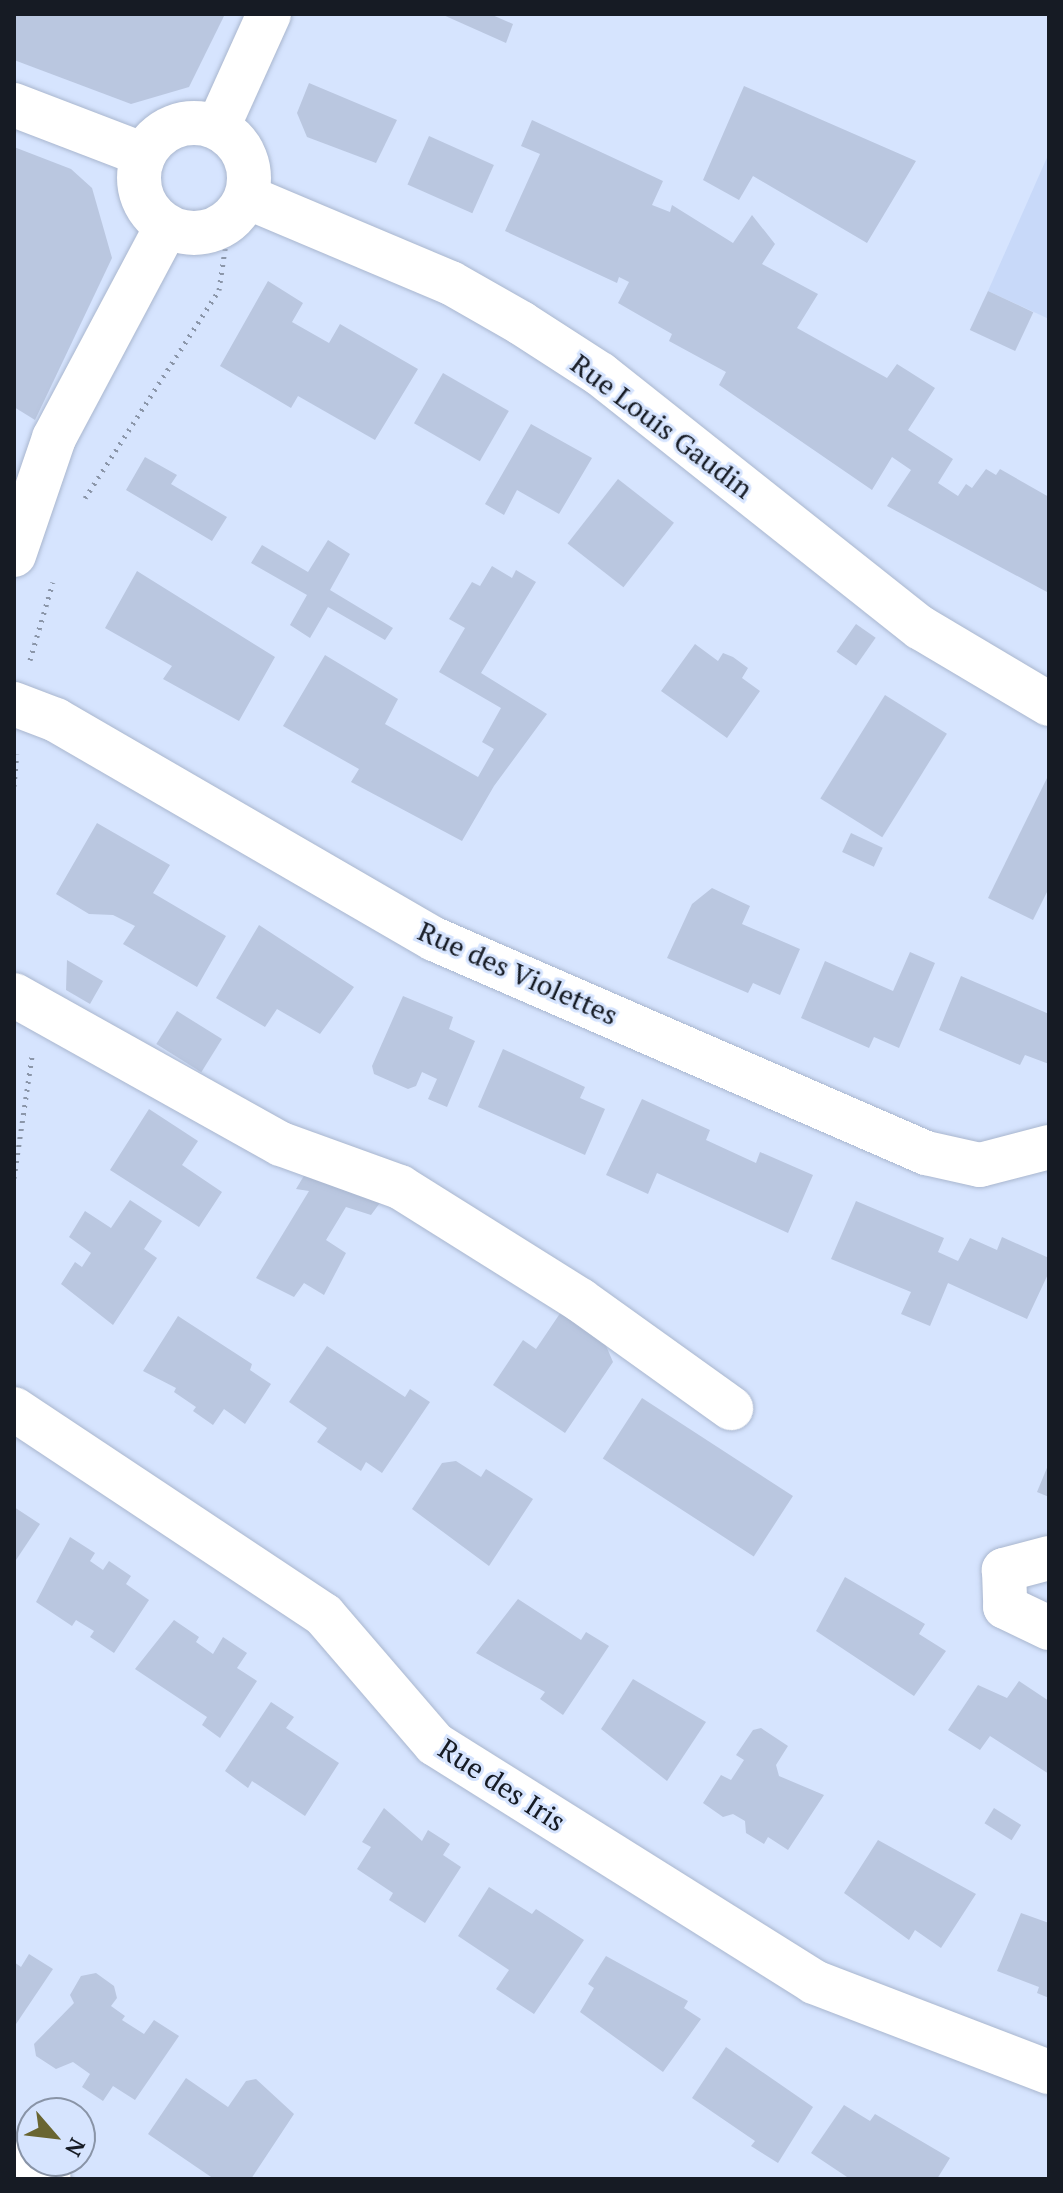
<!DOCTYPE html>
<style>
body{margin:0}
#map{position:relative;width:1063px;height:2193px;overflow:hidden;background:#d6e4fe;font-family:"PT Serif",serif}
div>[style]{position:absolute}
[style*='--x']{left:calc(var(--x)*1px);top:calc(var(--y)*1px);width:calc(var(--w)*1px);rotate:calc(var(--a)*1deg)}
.built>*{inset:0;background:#c8d9f9}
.building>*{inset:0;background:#bac7e0;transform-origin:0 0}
.path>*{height:5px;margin-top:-2.5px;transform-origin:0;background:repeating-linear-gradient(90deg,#8b96a9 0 2px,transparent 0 8px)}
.roads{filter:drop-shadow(0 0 2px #a9b6ce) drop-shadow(0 0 2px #a9b6ce)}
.street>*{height:44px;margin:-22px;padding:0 22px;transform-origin:22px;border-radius:22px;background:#fff}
.secondary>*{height:44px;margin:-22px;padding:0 22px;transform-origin:22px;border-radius:22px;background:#fff}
.secondary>.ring{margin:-22px;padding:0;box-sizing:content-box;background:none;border:44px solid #fff;border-radius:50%}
span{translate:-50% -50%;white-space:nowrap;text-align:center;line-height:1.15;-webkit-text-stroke:6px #d6e4fe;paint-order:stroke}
.street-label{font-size:28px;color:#161b24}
.frame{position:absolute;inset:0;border:16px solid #161b24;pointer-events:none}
.north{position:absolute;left:16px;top:2097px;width:80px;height:80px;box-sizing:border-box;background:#d6e4fe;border:2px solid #8994a7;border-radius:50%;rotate:118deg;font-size:22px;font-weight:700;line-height:32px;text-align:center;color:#161b24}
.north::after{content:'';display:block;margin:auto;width:28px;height:36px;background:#696531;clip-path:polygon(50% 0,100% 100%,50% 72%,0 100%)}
</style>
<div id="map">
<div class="built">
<i style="clip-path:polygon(1049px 153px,1049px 319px,988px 291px)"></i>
</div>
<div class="building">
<i style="clip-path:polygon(14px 14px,225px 14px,189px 87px,131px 104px,14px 60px)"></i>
<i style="clip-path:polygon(441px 14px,490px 14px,513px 24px,506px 43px)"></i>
<i style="clip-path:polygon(309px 83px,397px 120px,376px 163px,307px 137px,297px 113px)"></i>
<i style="clip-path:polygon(744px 86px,916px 161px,867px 243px,753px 176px,739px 200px,703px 180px)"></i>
<i style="clip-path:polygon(532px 120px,663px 181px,652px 205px,670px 212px,672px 205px,733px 243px,752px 215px,775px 244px,762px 264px,818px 294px,797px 328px,887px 378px,897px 364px,935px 388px,908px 430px,953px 459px,938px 483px,958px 496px,966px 484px,972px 488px,986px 469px,996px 475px,1000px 469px,1049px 497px,1047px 592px,887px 506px,911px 470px,892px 457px,872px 490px,719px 385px,726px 372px,669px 341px,672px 334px,618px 303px,629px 282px,619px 277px,617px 283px,505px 231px,540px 154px,521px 146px)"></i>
<i style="left:429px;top:136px;width:71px;height:53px;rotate:24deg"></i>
<i style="clip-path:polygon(14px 147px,71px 169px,92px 188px,112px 258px,35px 420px,14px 407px)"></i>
<i style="clip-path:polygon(268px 281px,303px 303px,292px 322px,329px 343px,340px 324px,418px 369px,375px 440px,298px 396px,291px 408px,220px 366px)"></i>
<i style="left:988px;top:291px;width:50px;height:43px;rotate:25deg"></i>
<i style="left:443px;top:373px;width:76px;height:58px;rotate:30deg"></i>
<i style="clip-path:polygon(531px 424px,592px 458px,559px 514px,517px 490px,504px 515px,485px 504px)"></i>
<i style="clip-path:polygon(145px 457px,177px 475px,171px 484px,227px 517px,212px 541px,126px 490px)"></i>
<i style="left:618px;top:479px;width:71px;height:82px;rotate:38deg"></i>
<i style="clip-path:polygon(328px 540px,350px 554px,330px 590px,393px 628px,385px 640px,328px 607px,310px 638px,290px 625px,307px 595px,251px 563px,262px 545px,308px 572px)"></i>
<i style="clip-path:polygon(492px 566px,512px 578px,516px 570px,536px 582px,481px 673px,547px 714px,494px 786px,462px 841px,351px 782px,359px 769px,283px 726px,325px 655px,398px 699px,385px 724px,478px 777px,494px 749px,482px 742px,501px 708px,439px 672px,465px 628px,449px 619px,472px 582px,480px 586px)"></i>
<i style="clip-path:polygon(137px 571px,275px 657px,239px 721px,163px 679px,172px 666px,105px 628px)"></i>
<i style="left:856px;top:624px;width:24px;height:34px;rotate:35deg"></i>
<i style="clip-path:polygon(695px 644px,718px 661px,723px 653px,733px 657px,748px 668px,742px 678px,760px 691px,727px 738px,661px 691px)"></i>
<i style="left:885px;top:695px;width:73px;height:122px;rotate:32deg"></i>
<i style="clip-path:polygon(1049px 774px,1049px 888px,1033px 920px,988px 898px)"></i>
<i style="clip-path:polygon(97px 823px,170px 865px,153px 893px,226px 936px,197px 987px,123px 944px,135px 926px,113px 915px,89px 914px,56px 894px)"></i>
<i style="left:851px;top:833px;width:35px;height:21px;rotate:25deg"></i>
<i style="clip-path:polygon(712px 888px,750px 906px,742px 924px,800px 949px,780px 995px,753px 983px,748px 993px,667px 958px,692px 904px)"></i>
<i style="clip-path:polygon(259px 925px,354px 987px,320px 1034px,277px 1009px,265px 1027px,216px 998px)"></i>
<i style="clip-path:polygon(910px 952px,935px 963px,899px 1048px,874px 1037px,869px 1048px,801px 1018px,825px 961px,893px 991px)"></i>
<i style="clip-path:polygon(67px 960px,103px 981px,90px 1004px,66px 990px)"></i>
<i style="clip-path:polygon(961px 976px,1049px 1014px,1049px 1064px,1025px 1055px,1020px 1065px,939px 1030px)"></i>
<i style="clip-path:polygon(403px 996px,453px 1017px,449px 1029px,475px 1041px,447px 1107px,428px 1099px,437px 1079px,422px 1072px,416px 1086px,408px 1089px,374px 1074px,372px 1066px)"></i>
<i style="left:177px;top:1011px;width:53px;height:39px;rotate:32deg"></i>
<i style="clip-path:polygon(503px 1049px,585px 1087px,580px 1098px,605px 1109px,585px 1155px,478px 1107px)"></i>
<i style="clip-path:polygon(642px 1099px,710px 1130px,706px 1140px,756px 1163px,760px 1152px,813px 1175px,788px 1233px,657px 1173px,648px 1194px,606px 1175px)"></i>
<i style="clip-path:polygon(149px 1109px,198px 1141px,182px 1165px,222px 1192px,199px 1227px,110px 1170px)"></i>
<i style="clip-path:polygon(311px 1164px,388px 1192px,371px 1215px,346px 1207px,326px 1240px,346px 1253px,324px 1295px,304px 1283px,294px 1297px,256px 1278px,309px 1191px,296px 1189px)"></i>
<i style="clip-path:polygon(130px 1200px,162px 1221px,144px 1249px,157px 1258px,113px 1325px,61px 1284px,75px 1262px,82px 1267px,91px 1253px,69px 1237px,85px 1211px,111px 1228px)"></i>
<i style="clip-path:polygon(856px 1201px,944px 1238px,938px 1252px,958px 1261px,970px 1238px,997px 1250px,1002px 1237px,1049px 1258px,1049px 1272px,1027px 1319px,948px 1283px,930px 1326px,901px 1314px,911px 1292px,831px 1259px)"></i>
<i style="clip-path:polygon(565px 1306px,598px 1327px,613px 1362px,565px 1433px,493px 1385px,523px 1340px,536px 1349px)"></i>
<i style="clip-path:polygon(178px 1316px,252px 1364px,250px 1370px,271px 1384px,245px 1424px,224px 1409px,213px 1425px,193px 1411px,196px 1407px,174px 1392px,176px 1388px,143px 1371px)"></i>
<i style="clip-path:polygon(327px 1346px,405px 1397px,410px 1389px,430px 1402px,382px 1473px,366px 1462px,361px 1471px,317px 1442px,327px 1428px,289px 1402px)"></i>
<i style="left:642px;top:1398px;width:180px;height:72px;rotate:33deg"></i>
<i style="clip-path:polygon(456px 1461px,481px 1477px,486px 1469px,533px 1499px,489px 1566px,412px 1509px,442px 1463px)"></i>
<i style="clip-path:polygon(1049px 1463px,1049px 1497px,1037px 1492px)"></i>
<i style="clip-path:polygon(14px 1507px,40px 1524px,14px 1563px)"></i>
<i style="clip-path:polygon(70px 1537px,95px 1553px,90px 1561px,103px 1570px,109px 1561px,131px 1576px,126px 1584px,149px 1600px,114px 1653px,90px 1637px,94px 1631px,76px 1620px,72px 1626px,36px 1602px)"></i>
<i style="clip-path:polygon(845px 1577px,925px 1624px,919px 1634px,946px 1651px,914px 1696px,816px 1631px)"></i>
<i style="clip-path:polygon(518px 1599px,581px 1640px,586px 1632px,609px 1646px,563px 1715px,540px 1699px,545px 1692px,476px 1653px)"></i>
<i style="clip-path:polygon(174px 1620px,199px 1637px,196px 1642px,213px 1654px,223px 1637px,247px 1653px,237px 1668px,257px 1681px,220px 1738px,202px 1725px,207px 1717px,135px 1669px)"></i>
<i style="clip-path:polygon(633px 1679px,706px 1722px,667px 1781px,601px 1729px)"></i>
<i style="clip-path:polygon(1019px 1681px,1049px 1701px,1049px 1774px,990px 1736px,980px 1750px,948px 1730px,978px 1685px,1007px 1698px)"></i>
<i style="clip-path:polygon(271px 1702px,294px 1717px,286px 1728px,339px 1763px,305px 1816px,252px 1781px,248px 1788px,225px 1771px)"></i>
<i style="clip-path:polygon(761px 1728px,788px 1746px,776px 1765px,779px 1776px,824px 1795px,788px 1850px,768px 1837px,764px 1844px,746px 1833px,745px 1821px,733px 1814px,723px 1817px,703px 1803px,721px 1775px,731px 1780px,744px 1760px,736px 1755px,753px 1730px)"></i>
<i style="clip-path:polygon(384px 1808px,422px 1841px,428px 1830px,450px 1844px,443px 1855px,461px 1867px,425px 1923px,389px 1900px,393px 1893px,357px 1869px,371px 1847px,362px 1842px)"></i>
<i style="left:994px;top:1808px;width:32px;height:18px;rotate:32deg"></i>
<i style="clip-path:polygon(878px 1840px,976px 1894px,941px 1948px,915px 1930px,909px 1940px,844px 1893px)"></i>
<i style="clip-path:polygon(489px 1887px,532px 1914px,536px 1909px,584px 1940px,534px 2014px,496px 1989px,509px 1970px,458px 1936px)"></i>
<i style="clip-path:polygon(1021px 1913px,1049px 1923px,1049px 1998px,1037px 1993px,1039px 1987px,997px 1971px)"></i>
<i style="clip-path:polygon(29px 1954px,53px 1969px,14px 2027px,14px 1962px,21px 1967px)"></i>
<i style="clip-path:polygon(606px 1956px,688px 2001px,684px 2008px,701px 2019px,663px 2072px,580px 2012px,594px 1988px,588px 1984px)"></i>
<i style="clip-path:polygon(96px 1973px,114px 1986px,117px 1998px,111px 2006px,125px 2016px,122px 2020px,144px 2034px,154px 2020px,179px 2036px,135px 2100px,113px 2086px,103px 2101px,82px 2087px,90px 2074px,73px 2062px,56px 2069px,36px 2056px,34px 2044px,74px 2003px,70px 1995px,81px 1976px)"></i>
<i style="clip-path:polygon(726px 2047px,813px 2107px,778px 2163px,751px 2146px,755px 2141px,692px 2098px)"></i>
<i style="clip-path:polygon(186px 2078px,228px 2107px,246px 2081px,256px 2079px,294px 2114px,251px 2179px,214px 2179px,148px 2134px)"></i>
<i style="clip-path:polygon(844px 2105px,870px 2121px,875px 2114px,950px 2158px,937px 2179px,850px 2179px,811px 2153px)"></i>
</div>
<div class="path">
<i style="--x:85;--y:498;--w:247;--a:-57.2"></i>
<i style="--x:219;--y:290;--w:55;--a:-81.6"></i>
<i style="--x:30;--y:660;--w:81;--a:-73.6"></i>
<i style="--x:14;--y:786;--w:32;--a:-85"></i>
<i style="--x:14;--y:1178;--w:123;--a:-81.6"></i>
</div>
<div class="roads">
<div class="street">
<i style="--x:218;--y:127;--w:124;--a:-65.7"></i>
<i style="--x:14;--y:555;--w:124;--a:-71.1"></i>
<i style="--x:54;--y:438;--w:239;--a:-62"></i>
<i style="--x:14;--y:704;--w:45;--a:20.9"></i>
<i style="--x:56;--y:720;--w:437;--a:30.1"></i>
<i style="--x:434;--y:939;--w:537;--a:23.51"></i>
<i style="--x:926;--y:1153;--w:55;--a:12.5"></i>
<i style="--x:980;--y:1165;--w:71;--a:-14.6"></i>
<i style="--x:14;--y:995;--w:306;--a:29.2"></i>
<i style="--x:281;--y:1144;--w:127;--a:19.9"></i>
<i style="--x:400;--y:1187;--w:213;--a:32.1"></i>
<i style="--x:580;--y:1300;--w:186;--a:35.6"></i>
<i style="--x:14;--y:1409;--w:372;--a:33.6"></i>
<i style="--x:324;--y:1615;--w:170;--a:49.3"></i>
<i style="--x:435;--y:1744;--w:448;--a:32.1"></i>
<i style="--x:814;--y:1982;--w:252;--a:21"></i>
<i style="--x:1049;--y:1558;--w:47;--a:165.1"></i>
<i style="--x:1004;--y:1570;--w:37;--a:88"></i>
<i style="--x:1005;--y:1607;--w:49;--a:25.5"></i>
<i style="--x:14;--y:2155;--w:42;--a:34.4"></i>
</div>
<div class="secondary">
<i style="--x:14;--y:105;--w:139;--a:21"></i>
<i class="ring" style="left:139px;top:123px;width:66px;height:66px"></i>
<i style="--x:247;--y:197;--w:221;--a:22.9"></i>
<i style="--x:451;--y:283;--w:81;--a:29.7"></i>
<i style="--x:521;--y:323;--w:94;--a:32.8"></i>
<i style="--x:600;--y:374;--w:409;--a:38.4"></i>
<i style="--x:921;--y:628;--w:149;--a:30.7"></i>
</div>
</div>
<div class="street-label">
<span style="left:662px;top:426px;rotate:37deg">Rue Louis Gaudin</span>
<span style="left:518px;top:973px;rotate:24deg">Rue des Violettes</span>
<span style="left:502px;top:1785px;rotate:33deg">Rue des Iris</span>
</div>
<div class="frame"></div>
<div class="north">N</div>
</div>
